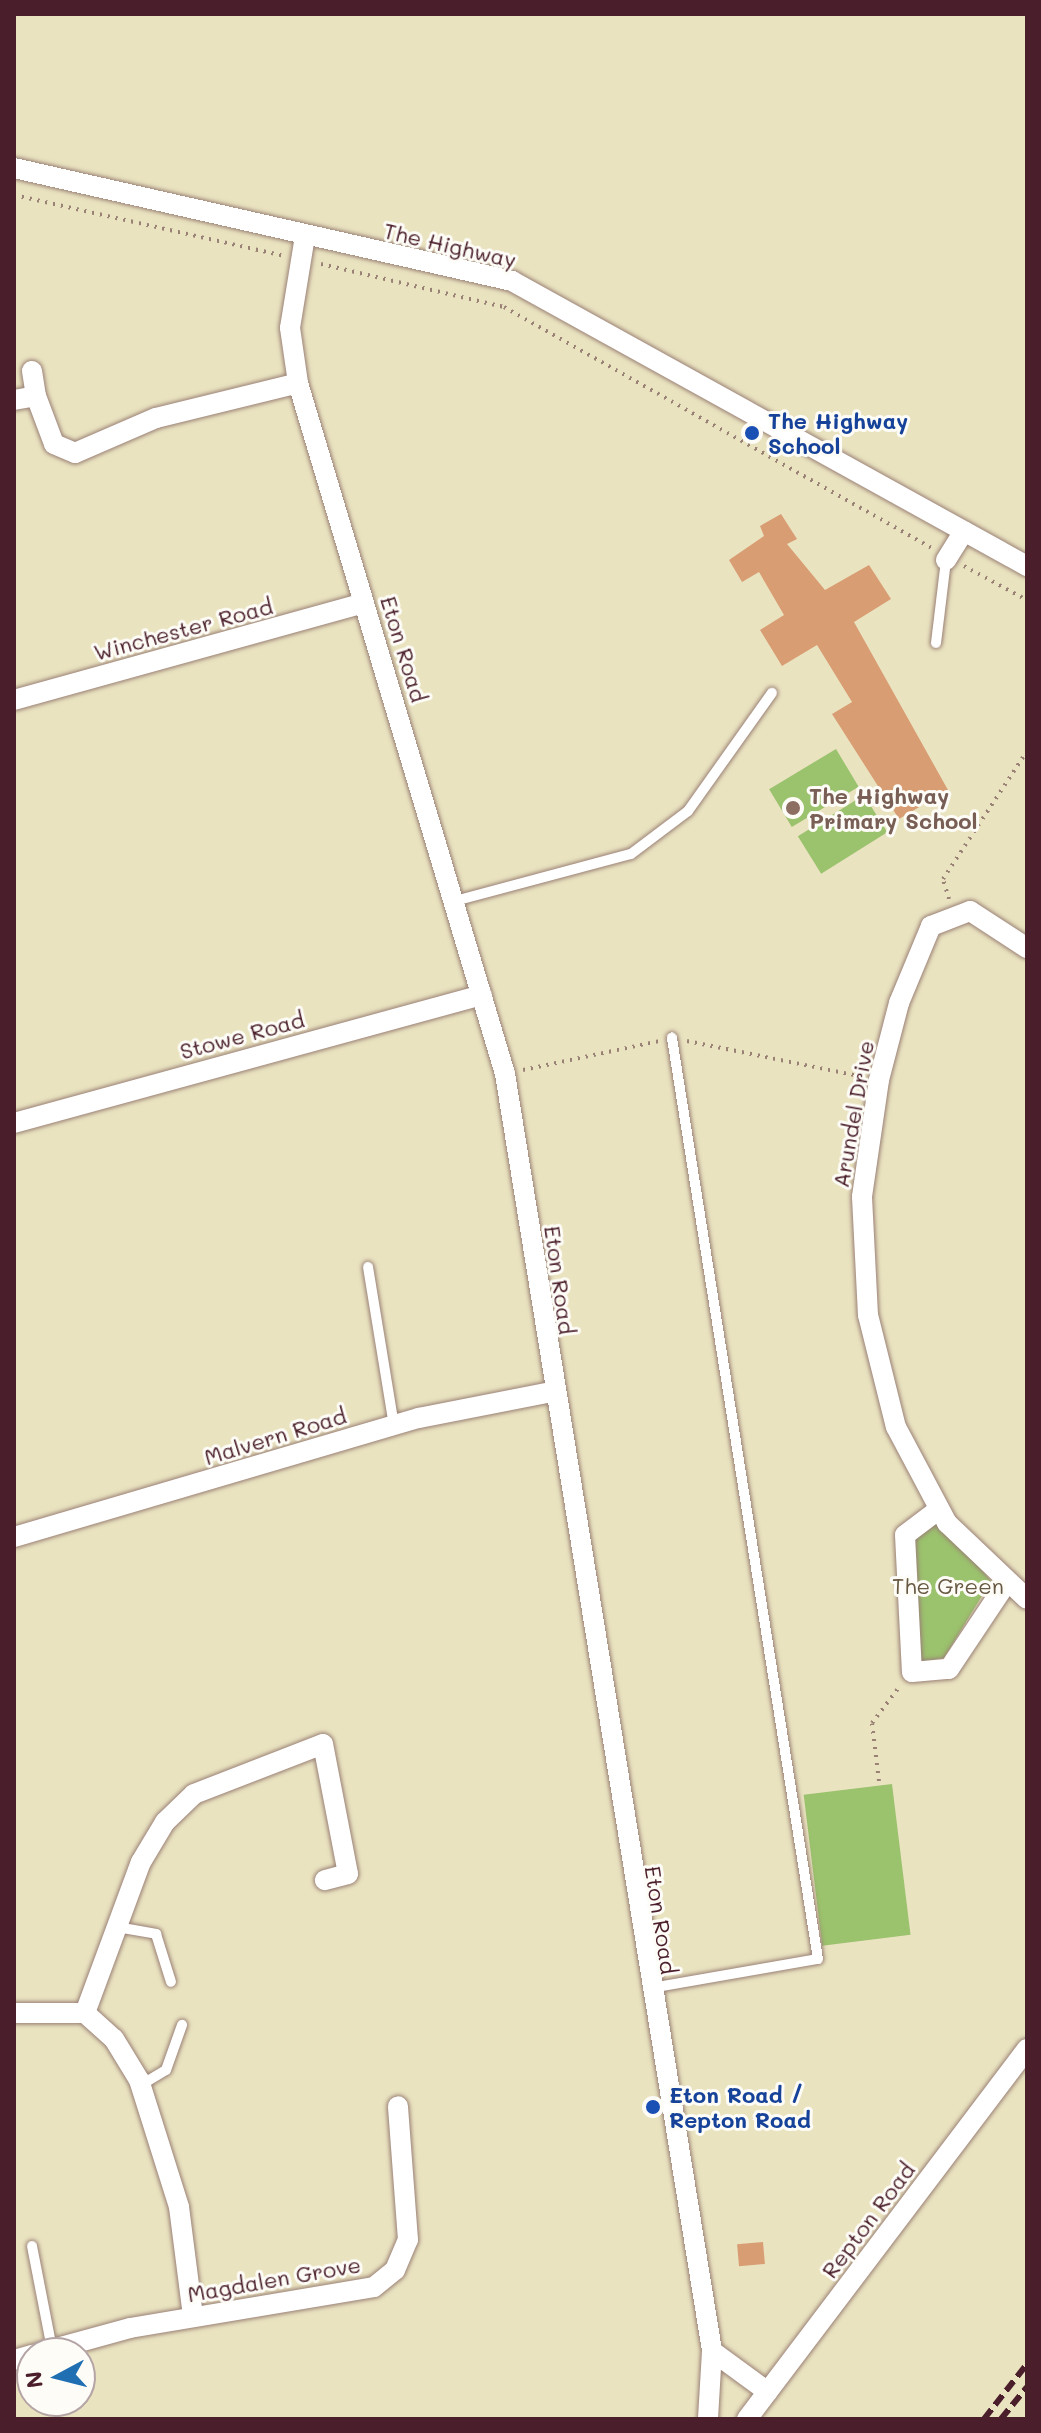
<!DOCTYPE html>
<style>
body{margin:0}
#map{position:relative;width:1041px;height:2433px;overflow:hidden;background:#eae3c0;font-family:Mali,sans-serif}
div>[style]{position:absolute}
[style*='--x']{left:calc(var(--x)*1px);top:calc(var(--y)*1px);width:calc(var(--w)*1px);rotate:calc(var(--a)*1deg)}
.green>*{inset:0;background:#9bc26d;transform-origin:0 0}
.building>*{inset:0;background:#d99d74;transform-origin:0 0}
.path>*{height:4px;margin-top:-2px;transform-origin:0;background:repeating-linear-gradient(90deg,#9a8176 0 2px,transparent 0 8px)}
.roads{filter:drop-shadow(0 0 2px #9a8176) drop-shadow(0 0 2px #9a8176)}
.lane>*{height:10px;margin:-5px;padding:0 5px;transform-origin:5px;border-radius:5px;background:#fff}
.street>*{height:20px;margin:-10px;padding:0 10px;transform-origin:10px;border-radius:10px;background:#fff}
.rail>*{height:6px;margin-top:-3px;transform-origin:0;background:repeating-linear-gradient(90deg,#4a1f2b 0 12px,transparent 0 18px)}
.dots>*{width:22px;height:22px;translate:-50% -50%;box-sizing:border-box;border:4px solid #fdfcf7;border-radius:50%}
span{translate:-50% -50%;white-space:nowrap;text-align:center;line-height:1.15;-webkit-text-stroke:6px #fdfcf7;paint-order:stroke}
.street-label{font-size:22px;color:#4a1f2b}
.transit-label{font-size:22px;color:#164399;font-weight:700}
.left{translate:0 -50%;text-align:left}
.education-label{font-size:22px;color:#785e54;font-weight:700}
.park-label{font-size:22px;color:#665842}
.frame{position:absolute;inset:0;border:16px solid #4a1f2b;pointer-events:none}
.north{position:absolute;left:16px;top:2337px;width:80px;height:80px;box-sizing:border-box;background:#fdfcf7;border:2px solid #b5a4a5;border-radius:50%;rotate:263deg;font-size:22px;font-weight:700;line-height:32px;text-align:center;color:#4a1f2b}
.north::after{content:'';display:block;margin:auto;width:28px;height:36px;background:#1f6fb2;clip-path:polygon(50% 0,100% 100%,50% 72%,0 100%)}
</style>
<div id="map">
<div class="green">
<i style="left:836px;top:749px;width:44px;height:78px;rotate:59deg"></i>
<i style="left:864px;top:795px;width:44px;height:78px;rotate:58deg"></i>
<i style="clip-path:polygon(941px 1521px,991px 1581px,944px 1658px,919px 1662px,910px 1543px)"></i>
<i style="left:892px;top:1784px;width:152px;height:89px;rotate:83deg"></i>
</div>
<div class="building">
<i style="clip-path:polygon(781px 514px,797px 539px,787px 544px,825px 590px,869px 565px,891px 599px,854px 622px,948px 790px,899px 819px,832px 714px,852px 702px,817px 645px,782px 666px,760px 630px,784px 615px,759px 572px,742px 582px,729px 560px,764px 536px,760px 526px)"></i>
<i style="left:763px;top:2242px;width:22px;height:26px;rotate:85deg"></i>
</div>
<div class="path">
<i style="--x:14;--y:195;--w:274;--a:12.7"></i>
<i style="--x:321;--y:264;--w:188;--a:13.2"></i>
<i style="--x:504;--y:307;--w:491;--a:29.4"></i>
<i style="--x:964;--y:566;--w:72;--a:28.4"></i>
<i style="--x:949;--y:899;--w:21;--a:-107"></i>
<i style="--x:943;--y:879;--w:153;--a:-56.7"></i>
<i style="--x:687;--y:1041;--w:176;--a:11.5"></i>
<i style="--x:523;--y:1070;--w:139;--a:-12"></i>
<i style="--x:879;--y:1781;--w:58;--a:-96.9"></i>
<i style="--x:872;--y:1723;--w:46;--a:-52.9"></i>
</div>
<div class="roads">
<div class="lane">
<i style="--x:936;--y:643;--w:84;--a:-83.1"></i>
<i style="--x:455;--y:901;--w:182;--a:-15"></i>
<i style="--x:631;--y:854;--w:71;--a:-37"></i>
<i style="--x:688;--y:811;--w:145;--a:-54.6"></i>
<i style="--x:368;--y:1267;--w:160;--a:80.7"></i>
<i style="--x:117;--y:1927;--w:40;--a:10"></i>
<i style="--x:156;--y:1934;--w:50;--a:72.6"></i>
<i style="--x:651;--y:1988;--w:169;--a:-9.9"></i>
<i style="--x:818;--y:1959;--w:933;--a:-99.01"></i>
<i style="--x:141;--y:2085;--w:29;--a:-31"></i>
<i style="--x:166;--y:2070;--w:48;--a:-70.4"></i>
<i style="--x:32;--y:2246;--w:105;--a:79"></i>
</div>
<div class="street">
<i style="--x:14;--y:168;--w:511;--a:12.78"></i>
<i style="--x:512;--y:281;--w:589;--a:28.96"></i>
<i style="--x:305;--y:236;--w:93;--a:99.3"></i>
<i style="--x:290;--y:328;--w:56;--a:81.7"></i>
<i style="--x:298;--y:383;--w:721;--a:73.32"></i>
<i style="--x:505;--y:1074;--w:1294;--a:80.79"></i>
<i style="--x:712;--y:2351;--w:68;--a:93.4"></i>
<i style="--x:32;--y:371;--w:25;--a:81"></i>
<i style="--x:14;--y:400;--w:22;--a:-10"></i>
<i style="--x:36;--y:396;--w:51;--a:69.4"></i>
<i style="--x:54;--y:444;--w:23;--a:23"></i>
<i style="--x:75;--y:453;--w:88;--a:-23.4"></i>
<i style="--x:156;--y:418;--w:146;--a:-13.8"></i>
<i style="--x:946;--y:560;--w:34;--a:-58"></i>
<i style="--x:14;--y:700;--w:363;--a:-15.5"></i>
<i style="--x:1027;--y:948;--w:68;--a:-147"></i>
<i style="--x:970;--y:911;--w:42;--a:159"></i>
<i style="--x:931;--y:926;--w:83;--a:112.6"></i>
<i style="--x:899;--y:1003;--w:80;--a:104.6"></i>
<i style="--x:879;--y:1080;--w:118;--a:98.3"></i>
<i style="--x:862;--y:1197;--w:118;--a:87.1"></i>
<i style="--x:868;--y:1315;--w:115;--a:76"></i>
<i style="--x:896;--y:1427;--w:109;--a:62"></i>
<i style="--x:947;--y:1523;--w:110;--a:43.5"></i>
<i style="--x:14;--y:1123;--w:485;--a:-15.3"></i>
<i style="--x:938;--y:1510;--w:41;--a:142.9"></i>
<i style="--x:905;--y:1535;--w:137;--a:87.1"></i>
<i style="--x:912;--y:1672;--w:37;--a:-5"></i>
<i style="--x:949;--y:1669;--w:101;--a:-56.3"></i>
<i style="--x:14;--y:1537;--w:422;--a:-16.4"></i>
<i style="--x:419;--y:1418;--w:136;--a:-11.1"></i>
<i style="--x:14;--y:2013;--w:71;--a:0"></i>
<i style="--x:85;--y:2013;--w:39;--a:42"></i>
<i style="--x:114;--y:2039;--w:48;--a:58.6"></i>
<i style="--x:139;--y:2080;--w:133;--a:72.5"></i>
<i style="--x:179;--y:2207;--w:111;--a:82.7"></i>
<i style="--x:85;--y:2013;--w:161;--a:-69.7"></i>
<i style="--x:141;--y:1862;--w:47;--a:-59"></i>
<i style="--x:165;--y:1822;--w:40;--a:-44"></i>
<i style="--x:194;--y:1794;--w:138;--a:-21.2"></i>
<i style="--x:323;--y:1744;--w:132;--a:79.1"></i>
<i style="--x:348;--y:1874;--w:24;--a:165"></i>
<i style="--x:712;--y:2351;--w:69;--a:36.2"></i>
<i style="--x:39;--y:2353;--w:94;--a:-15.4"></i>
<i style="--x:130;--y:2328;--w:247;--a:-9.5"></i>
<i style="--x:374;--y:2287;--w:27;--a:-39"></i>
<i style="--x:395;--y:2270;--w:33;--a:-67"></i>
<i style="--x:408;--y:2240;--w:134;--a:-94.3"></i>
<i style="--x:14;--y:2360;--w:19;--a:-16"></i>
<i style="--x:747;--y:2419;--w:464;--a:-52.9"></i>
</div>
</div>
<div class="rail">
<i style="--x:984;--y:2419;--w:70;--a:-52"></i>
<i style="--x:1001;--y:2419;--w:41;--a:-50.9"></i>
</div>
<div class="dots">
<i style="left:752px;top:433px;background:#1a4fb4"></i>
<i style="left:793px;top:808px;background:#8d6e63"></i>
<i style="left:653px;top:2107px;background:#1a4fb4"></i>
</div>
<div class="street-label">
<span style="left:450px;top:245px;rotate:13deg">The Highway</span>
<span style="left:183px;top:629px;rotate:-15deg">Winchester Road</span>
<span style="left:404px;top:649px;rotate:73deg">Eton Road</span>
<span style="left:242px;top:1035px;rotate:-15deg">Stowe Road</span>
<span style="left:853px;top:1114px;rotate:-80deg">Arundel Drive</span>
<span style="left:560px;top:1280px;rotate:82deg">Eton Road</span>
<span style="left:275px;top:1436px;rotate:-17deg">Malvern Road</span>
<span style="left:661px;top:1920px;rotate:81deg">Eton Road</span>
<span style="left:868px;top:2220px;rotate:-53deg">Repton Road</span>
<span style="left:274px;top:2279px;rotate:-10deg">Magdalen Grove</span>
</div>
<div class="transit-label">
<span class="left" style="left:768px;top:433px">The Highway<br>School</span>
<span class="left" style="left:669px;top:2107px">Eton Road /<br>Repton Road</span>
</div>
<div class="education-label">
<span class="left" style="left:809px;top:808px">The Highway<br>Primary School</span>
</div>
<div class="park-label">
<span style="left:948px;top:1586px">The Green</span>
</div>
<div class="frame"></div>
<div class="north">N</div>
</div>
